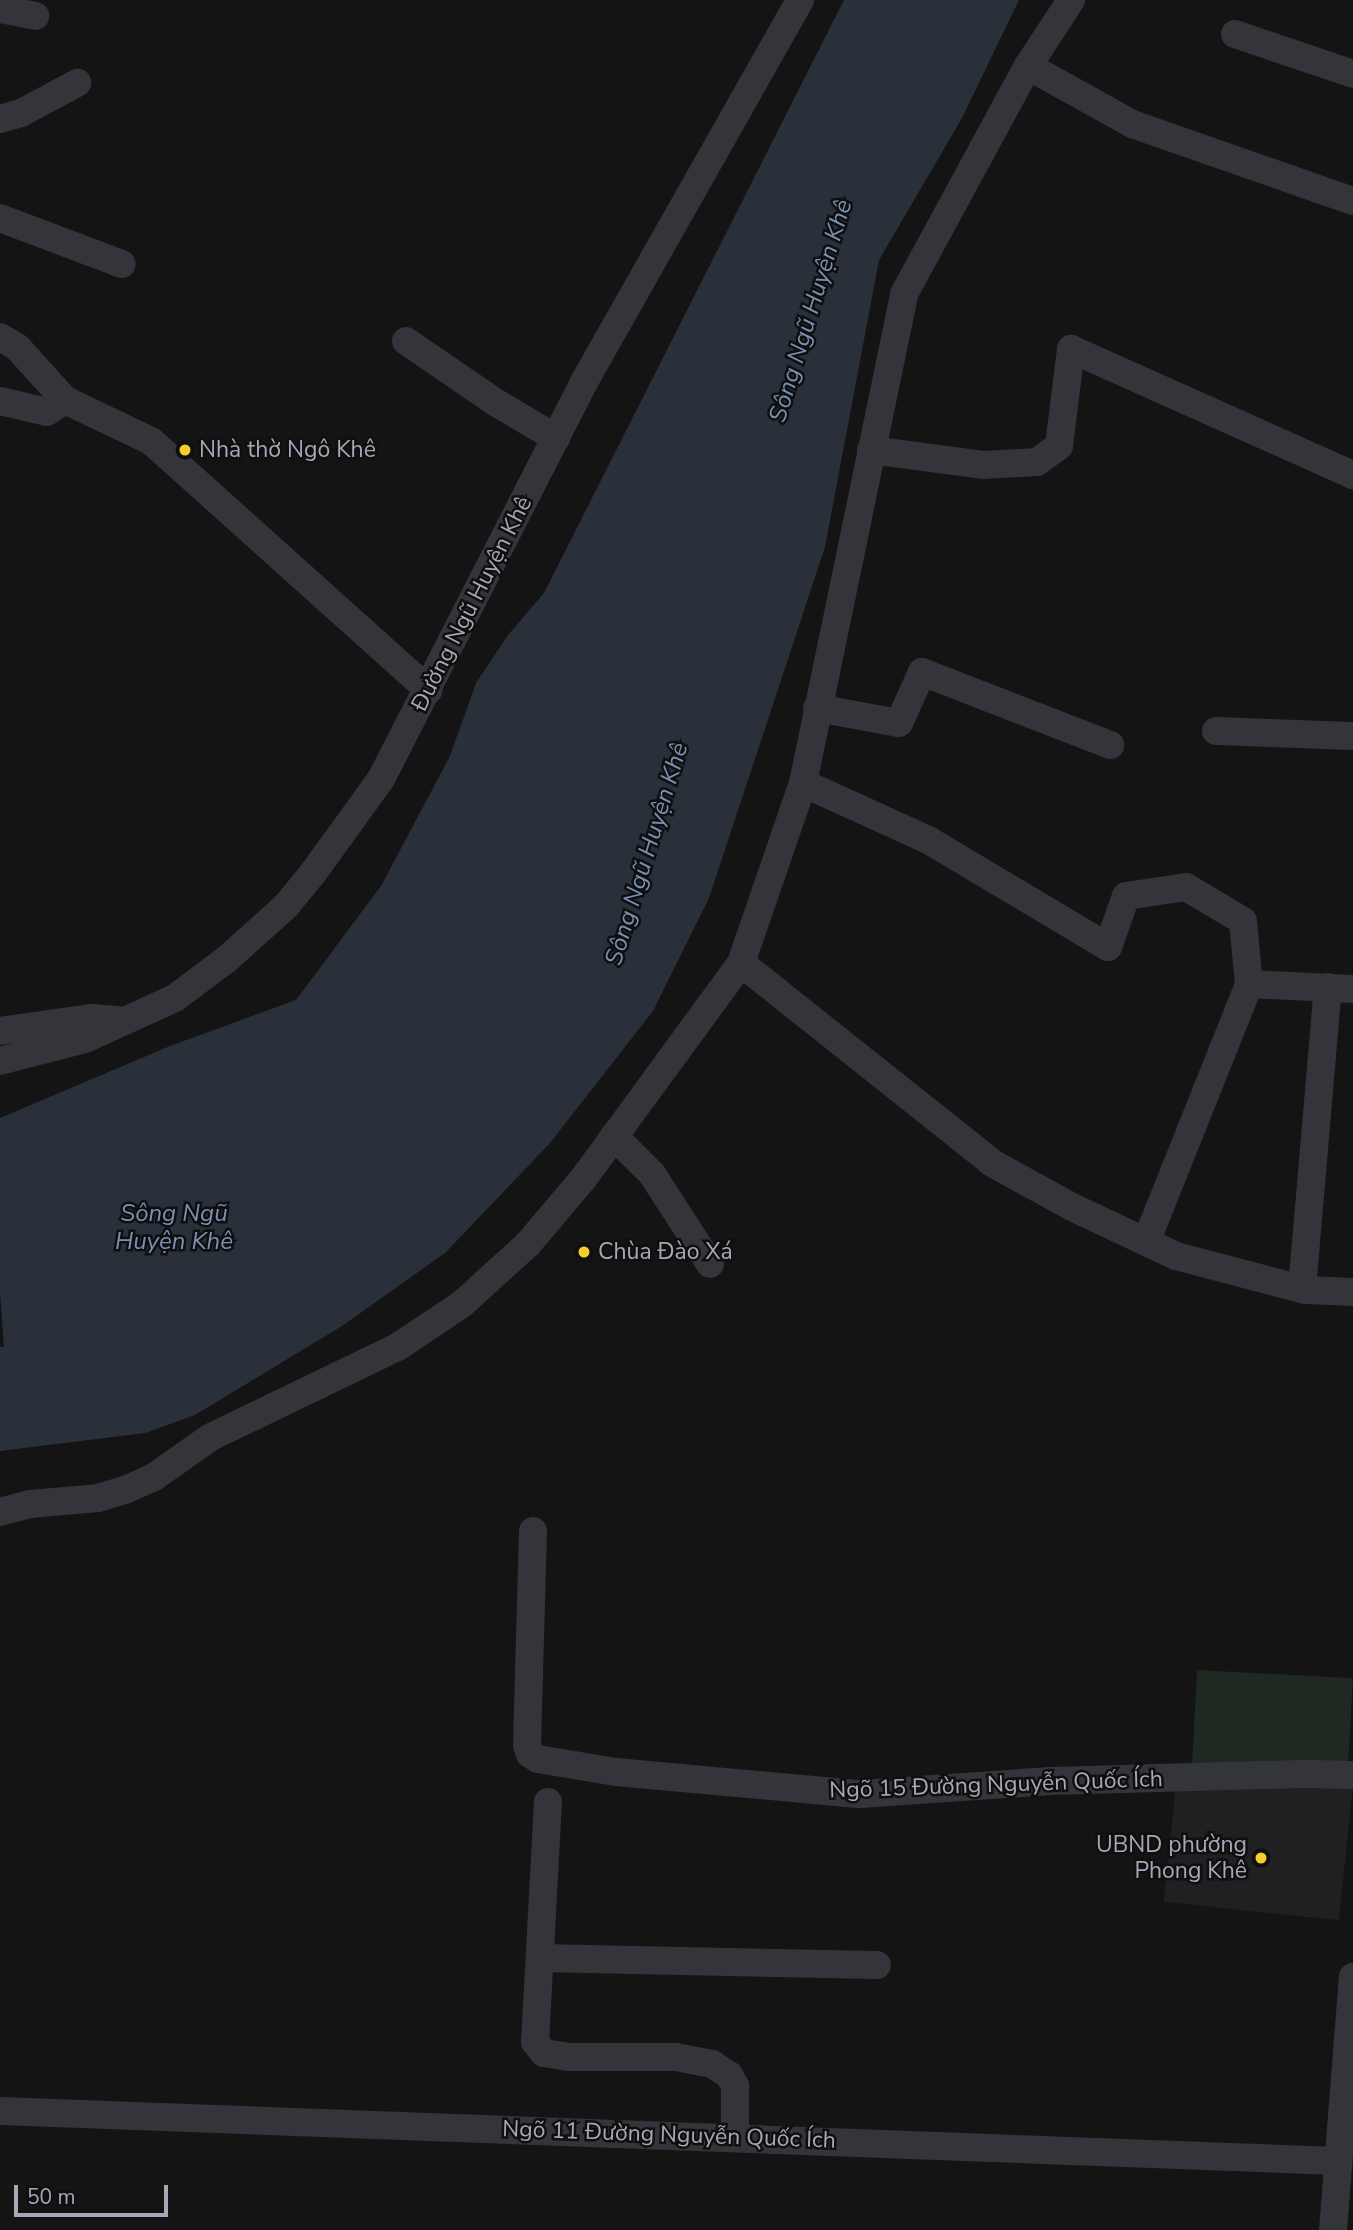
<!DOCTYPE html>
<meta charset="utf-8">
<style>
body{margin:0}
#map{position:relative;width:1353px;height:2230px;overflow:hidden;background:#141415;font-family:"Nunito Sans",sans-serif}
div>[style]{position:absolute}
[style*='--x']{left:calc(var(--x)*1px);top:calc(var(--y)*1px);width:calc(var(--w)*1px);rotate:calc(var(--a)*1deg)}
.built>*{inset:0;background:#202022;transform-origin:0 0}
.green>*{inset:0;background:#202822;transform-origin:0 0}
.water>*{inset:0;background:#2a3039}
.minor>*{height:28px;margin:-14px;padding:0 14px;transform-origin:14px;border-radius:14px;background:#34353a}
.dots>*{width:19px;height:19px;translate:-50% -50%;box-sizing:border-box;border:4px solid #0f0f10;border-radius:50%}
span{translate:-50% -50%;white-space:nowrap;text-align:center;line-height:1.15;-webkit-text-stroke:5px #0f0f10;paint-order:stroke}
.poi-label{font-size:23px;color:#a5a8b6}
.left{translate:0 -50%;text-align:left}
.right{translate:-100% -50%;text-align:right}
.street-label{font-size:23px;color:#a5a8b6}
.water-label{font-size:24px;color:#7b91b2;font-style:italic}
.scale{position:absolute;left:14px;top:2185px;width:154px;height:32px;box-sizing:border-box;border:4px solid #a5a8b6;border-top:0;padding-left:9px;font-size:21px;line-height:24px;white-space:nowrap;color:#a5a8b6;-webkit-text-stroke:5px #0f0f10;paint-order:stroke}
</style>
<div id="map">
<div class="built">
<i style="left:1353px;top:1785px;width:136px;height:176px;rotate:96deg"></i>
</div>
<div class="green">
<i style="left:1197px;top:1670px;width:156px;height:102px;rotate:3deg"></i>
</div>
<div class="water">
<i style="clip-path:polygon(844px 0,1019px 0,962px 118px,879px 260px,825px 547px,709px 898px,653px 1011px,550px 1143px,445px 1253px,342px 1326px,195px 1415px,145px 1433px,0 1451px,0 1347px,4px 1347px,0 1292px,0 1118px,170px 1046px,296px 1000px,381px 886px,450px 756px,476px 683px,508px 635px,544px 593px)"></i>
</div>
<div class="minor">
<i style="--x:0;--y:9;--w:36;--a:11"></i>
<i style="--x:1235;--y:34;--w:125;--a:18.7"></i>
<i style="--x:1028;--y:66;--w:119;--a:29.1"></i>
<i style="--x:1132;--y:124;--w:234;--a:19.2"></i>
<i style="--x:0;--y:119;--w:22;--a:-16"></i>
<i style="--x:21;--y:113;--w:64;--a:-28.2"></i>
<i style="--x:0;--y:218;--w:130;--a:20.7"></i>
<i style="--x:0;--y:337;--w:21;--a:31"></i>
<i style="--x:18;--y:348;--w:70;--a:47.9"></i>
<i style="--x:65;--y:400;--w:95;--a:25.5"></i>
<i style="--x:151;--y:441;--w:373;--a:41.9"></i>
<i style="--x:406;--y:341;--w:108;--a:34.4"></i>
<i style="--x:495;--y:402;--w:71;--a:30.5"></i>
<i style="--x:0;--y:401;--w:48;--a:13.2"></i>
<i style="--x:47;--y:412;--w:22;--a:-34"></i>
<i style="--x:871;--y:450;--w:113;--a:7.6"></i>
<i style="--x:983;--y:465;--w:54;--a:-3.2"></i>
<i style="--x:1037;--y:462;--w:27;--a:-36"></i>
<i style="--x:1059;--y:446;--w:98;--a:-82.9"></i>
<i style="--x:1071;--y:349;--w:309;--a:24.1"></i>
<i style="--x:817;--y:708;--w:83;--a:10.4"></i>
<i style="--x:899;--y:723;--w:56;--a:-65.7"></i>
<i style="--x:922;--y:672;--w:202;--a:21.2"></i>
<i style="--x:1216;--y:731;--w:137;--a:2.1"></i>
<i style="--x:803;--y:783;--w:140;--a:24.5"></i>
<i style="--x:930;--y:841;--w:207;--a:30.8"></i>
<i style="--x:1108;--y:947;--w:54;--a:-70.6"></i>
<i style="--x:1126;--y:896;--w:61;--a:-8.5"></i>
<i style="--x:1186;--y:887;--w:66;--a:30.8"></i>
<i style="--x:1243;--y:921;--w:63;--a:84.6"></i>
<i style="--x:1249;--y:984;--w:104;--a:2.8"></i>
<i style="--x:741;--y:963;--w:321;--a:38.5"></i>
<i style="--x:992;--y:1163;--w:91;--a:28.8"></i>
<i style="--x:1072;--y:1207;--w:115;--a:25.2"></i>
<i style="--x:1176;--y:1256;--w:134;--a:14.7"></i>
<i style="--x:1306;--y:1290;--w:47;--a:2.4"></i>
<i style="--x:0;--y:1031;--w:92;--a:-8.1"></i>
<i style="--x:91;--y:1018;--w:27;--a:4"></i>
<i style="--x:0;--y:1061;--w:88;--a:-14.5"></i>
<i style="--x:85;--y:1039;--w:99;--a:-24.5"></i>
<i style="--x:175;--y:998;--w:65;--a:-36.9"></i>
<i style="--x:227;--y:959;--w:79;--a:-41.9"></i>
<i style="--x:286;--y:906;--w:43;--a:-50.7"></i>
<i style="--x:313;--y:873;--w:116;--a:-54.1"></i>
<i style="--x:381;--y:779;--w:446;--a:-62.9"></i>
<i style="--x:584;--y:382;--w:439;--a:-60.5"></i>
<i style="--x:614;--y:1136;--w:54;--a:45"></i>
<i style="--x:652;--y:1174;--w:107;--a:57.2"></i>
<i style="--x:1146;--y:1242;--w:278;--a:-68.2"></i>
<i style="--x:1302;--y:1289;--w:303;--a:-85.1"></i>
<i style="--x:0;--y:1512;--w:31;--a:-15"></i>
<i style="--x:30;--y:1504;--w:68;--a:-5"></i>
<i style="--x:98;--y:1498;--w:28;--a:-17"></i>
<i style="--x:125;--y:1490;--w:32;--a:-24"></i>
<i style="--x:154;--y:1477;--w:70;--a:-35.1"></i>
<i style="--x:211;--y:1437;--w:209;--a:-25.8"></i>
<i style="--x:399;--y:1346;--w:76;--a:-33.7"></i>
<i style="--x:462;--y:1304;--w:89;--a:-42.3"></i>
<i style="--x:528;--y:1244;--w:85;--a:-49.8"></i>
<i style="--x:583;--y:1179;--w:268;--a:-53.8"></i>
<i style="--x:741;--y:963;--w:190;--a:-71"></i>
<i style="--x:803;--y:783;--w:499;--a:-78.3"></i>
<i style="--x:904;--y:294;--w:260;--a:-61.5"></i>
<i style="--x:1028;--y:66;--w:79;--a:-56.9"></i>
<i style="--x:533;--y:1531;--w:214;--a:91.6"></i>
<i style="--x:527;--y:1745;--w:9;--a:72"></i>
<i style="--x:530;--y:1754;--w:9;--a:32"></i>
<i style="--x:538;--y:1759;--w:79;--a:9.5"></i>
<i style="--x:616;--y:1772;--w:245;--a:5.2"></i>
<i style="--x:860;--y:1794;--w:191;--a:-3.9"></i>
<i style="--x:1051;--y:1781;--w:257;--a:-1.6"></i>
<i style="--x:1308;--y:1774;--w:45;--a:1.3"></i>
<i style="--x:548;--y:1802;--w:240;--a:93.1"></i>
<i style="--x:535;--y:2042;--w:14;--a:51"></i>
<i style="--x:544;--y:2053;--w:25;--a:9"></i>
<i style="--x:569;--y:2057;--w:107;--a:0"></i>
<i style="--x:676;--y:2057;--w:37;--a:11"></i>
<i style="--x:712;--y:2064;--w:20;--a:33"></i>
<i style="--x:729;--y:2075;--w:13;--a:61"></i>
<i style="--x:735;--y:2086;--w:52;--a:90"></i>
<i style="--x:540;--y:1958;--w:337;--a:1.2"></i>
<i style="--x:0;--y:2111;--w:1339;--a:2.14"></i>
<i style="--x:1333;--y:2230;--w:254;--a:-85.5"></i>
</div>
<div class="dots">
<i style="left:185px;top:450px;background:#f5cd2c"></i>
<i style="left:584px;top:1252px;background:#f5cd2c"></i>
<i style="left:1261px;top:1858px;background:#f5cd2c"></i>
</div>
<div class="poi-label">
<span class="left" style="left:199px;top:450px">Nhà thờ Ngô Khê</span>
<span class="left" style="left:598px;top:1252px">Chùa Đào Xá</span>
<span class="right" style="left:1247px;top:1858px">UBND phường<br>Phong Khê</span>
</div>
<div class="street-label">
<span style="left:472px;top:604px;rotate:-63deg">Đường Ngũ Huyện Khê</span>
<span style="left:996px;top:1785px;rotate:-2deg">Ngõ 15 Đường Nguyễn Quốc Ích</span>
<span style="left:669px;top:2135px;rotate:2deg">Ngõ 11 Đường Nguyễn Quốc Ích</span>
</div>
<div class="water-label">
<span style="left:811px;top:311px;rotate:-73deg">Sông Ngũ Huyện Khê</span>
<span style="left:647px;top:854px;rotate:-73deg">Sông Ngũ Huyện Khê</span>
<span style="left:174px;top:1228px">Sông Ngũ<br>Huyện Khê</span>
</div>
<div class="scale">50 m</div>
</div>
